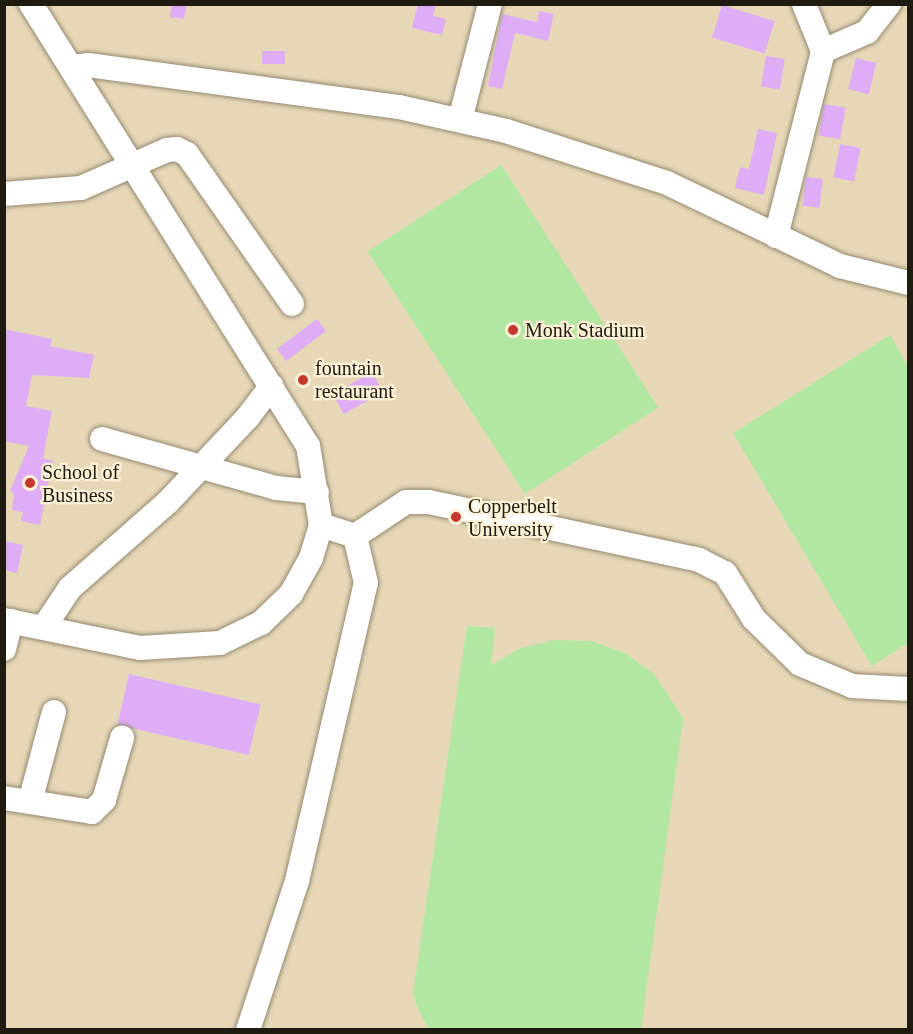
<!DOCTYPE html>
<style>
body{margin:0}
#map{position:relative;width:913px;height:1034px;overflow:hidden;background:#f0e4ca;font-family:"Times New Roman",serif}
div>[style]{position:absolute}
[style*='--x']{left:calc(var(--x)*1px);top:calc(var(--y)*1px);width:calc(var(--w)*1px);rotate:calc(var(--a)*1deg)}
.built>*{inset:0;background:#e6d8b7;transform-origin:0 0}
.green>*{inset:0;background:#b2e7a2;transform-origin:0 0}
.building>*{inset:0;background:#dfacf6;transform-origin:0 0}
.roads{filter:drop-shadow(0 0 2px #948a72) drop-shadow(0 0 2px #948a72)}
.minor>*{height:24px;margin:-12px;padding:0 12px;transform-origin:12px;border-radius:12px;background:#fff}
.dots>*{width:16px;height:16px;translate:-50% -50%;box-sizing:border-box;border:3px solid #fdf2d7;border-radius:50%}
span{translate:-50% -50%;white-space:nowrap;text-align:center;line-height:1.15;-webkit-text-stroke:4.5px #fdf2d7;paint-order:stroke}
.poi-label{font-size:20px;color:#1f1b11}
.left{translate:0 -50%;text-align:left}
.frame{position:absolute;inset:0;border:6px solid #1f1b11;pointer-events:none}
</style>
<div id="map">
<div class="built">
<i style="left:5px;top:5px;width:903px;height:1024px"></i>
</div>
<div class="green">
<i style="left:501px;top:165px;width:289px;height:159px;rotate:57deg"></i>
<i style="clip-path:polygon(890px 335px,908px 366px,908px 643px,872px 666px,733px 433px)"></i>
<i style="clip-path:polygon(467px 626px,495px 628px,491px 665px,521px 648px,555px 640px,591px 641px,625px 653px,654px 674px,683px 718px,641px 1029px,429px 1029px,419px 1011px,413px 994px)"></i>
</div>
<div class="building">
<i style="clip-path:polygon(172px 4px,187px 4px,184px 19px,170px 17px)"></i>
<i style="clip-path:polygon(418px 4px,436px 4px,433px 16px,446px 19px,442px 35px,412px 28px)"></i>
<i style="left:722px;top:5px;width:55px;height:34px;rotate:17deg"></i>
<i style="clip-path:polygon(539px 11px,554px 14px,548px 41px,515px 33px,502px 89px,488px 86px,502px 14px,537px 22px)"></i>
<i style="left:262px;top:51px;width:23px;height:13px"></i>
<i style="left:766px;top:56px;width:19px;height:31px;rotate:9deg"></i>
<i style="left:856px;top:58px;width:21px;height:32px;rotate:14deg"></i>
<i style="left:824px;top:104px;width:22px;height:32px;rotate:10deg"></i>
<i style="clip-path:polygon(758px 129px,777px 133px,764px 195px,735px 188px,740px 167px,749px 169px)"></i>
<i style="left:840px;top:144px;width:21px;height:34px;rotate:11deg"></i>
<i style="left:806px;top:177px;width:17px;height:29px;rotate:7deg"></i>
<i style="left:317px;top:319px;width:15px;height:50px;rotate:53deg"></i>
<i style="clip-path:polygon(4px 329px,52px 339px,50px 346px,94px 355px,89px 378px,32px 375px,26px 406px,52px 411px,43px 458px,53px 461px,40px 525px,21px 521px,23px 512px,12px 510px,14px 494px,10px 491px,29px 446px,4px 441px)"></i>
<i style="left:372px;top:372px;width:23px;height:45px;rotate:61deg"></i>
<i style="clip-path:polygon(4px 541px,23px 545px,17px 573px,4px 570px)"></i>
<i style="left:129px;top:674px;width:135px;height:52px;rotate:13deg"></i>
</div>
<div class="roads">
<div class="minor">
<i style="--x:823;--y:51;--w:48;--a:-23.4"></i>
<i style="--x:867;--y:32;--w:36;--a:-52"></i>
<i style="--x:72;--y:67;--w:16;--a:-7"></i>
<i style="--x:88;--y:65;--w:314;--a:7.7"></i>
<i style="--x:399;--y:107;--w:110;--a:12.6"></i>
<i style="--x:506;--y:131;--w:169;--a:17.9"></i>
<i style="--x:667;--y:183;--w:192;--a:25.6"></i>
<i style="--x:840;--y:266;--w:70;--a:14"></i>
<i style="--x:460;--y:120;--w:120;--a:-75.5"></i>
<i style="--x:4;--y:194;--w:77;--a:-4.5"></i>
<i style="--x:81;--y:188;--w:94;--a:-23.8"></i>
<i style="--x:167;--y:150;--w:10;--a:-6"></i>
<i style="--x:177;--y:149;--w:11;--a:27"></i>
<i style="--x:187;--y:154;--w:183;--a:55"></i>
<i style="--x:776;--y:236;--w:191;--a:-75.7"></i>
<i style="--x:823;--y:51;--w:51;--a:-112"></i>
<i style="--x:102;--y:439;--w:181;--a:15.7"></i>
<i style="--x:276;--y:488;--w:41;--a:5.6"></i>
<i style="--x:355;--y:536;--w:61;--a:-33.7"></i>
<i style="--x:406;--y:502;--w:23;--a:0"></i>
<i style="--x:429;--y:502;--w:276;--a:12.1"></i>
<i style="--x:699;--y:560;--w:29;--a:27"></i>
<i style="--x:725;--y:573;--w:54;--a:57.8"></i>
<i style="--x:754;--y:619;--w:64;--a:44.4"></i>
<i style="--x:800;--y:664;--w:56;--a:22.9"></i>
<i style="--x:852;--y:686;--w:56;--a:3.1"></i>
<i style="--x:4;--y:620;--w:139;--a:11.6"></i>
<i style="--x:140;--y:648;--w:80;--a:-3.6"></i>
<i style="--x:220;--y:643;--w:46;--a:-26"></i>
<i style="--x:261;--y:623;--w:42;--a:-44"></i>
<i style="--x:291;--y:594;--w:41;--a:-60.9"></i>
<i style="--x:311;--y:558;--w:34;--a:-73"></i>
<i style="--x:321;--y:525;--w:80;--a:-99.3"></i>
<i style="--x:308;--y:446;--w:522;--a:-122.08"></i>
<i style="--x:44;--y:627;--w:47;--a:-56.3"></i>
<i style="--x:70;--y:588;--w:130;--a:-41.3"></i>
<i style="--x:168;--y:502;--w:117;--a:-46.7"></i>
<i style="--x:248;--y:417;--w:39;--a:-53"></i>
<i style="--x:4;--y:649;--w:29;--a:-76"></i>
<i style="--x:4;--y:798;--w:89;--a:9"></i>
<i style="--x:92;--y:812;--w:17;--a:-45"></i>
<i style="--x:104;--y:800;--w:65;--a:-73.8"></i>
<i style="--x:30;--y:802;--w:93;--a:-75.1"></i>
<i style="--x:248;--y:1030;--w:157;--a:-71.8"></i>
<i style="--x:297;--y:881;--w:306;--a:-77"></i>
<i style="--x:366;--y:583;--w:48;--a:-103.2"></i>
<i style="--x:355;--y:536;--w:36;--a:-162"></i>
</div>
</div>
<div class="dots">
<i style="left:513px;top:330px;background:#c5382e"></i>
<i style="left:303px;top:380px;background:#c5382e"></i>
<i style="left:30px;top:483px;background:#c5382e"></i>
<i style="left:456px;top:517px;background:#c5382e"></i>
</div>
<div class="poi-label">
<span class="left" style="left:525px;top:330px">Monk Stadium</span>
<span class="left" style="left:315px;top:380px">fountain<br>restaurant</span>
<span class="left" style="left:42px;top:484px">School of<br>Business</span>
<span class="left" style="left:468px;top:518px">Copperbelt<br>University</span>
</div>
<div class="frame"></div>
</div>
